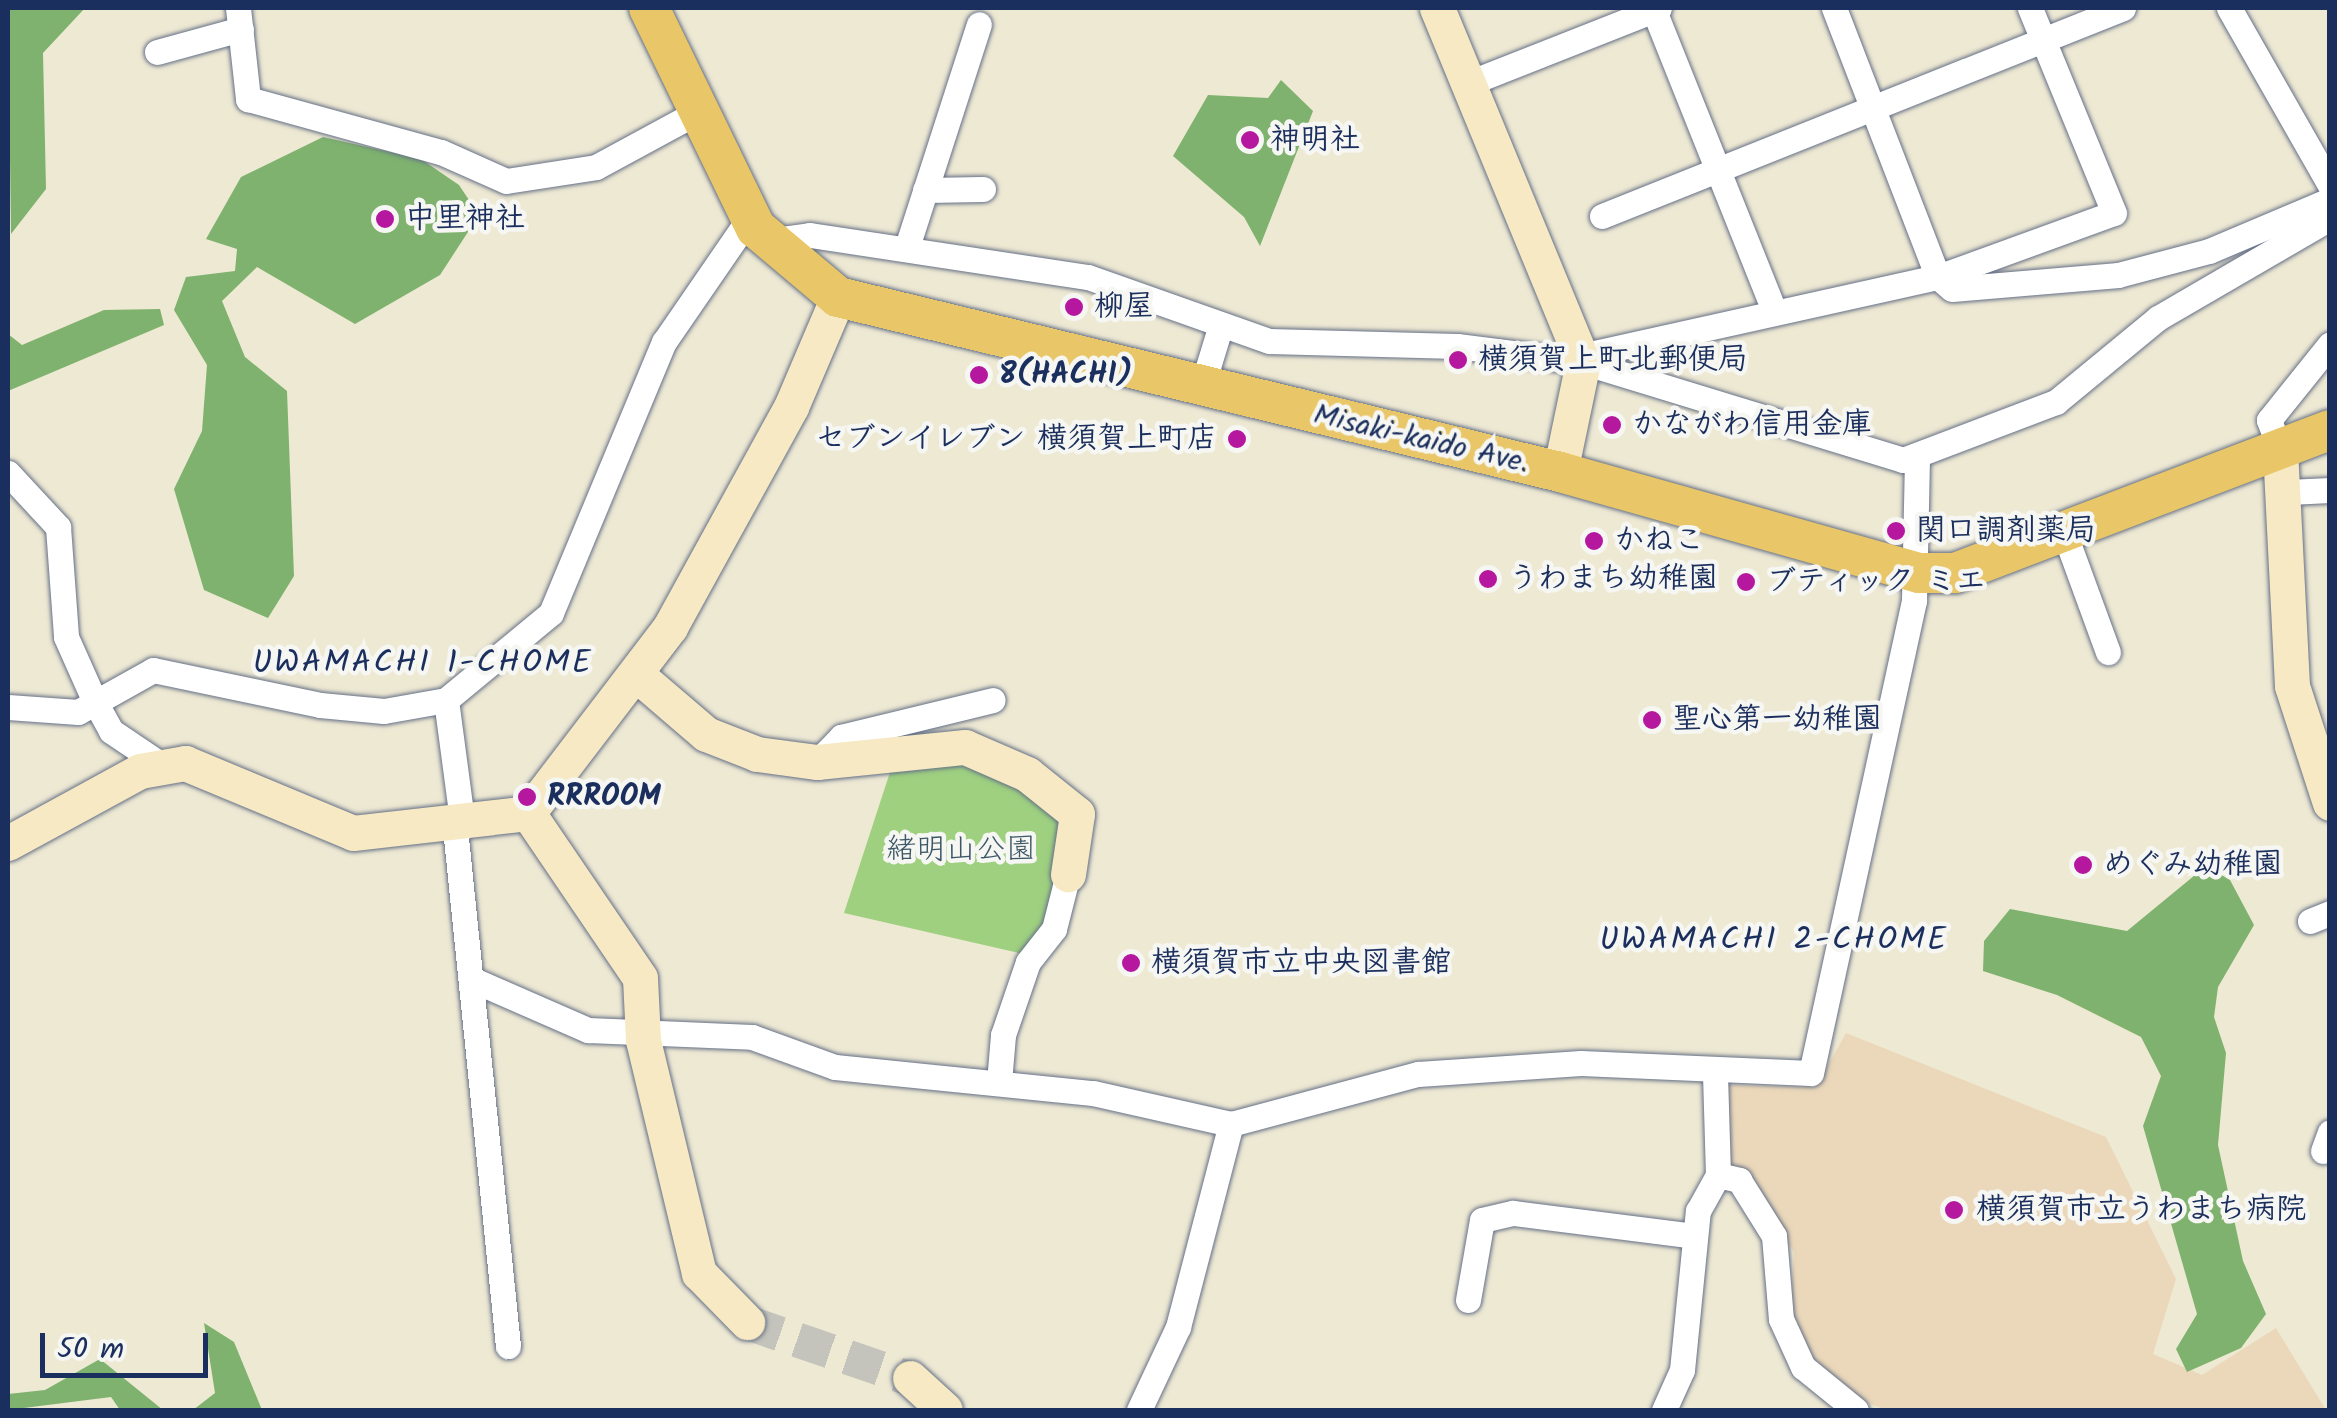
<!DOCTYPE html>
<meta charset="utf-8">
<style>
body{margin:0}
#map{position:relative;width:2337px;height:1418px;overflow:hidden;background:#eee9d3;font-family:Kalam,"Klee One",sans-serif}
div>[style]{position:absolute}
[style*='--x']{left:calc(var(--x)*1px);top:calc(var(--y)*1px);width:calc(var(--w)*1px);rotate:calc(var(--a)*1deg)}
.built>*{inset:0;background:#ebd8ba}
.green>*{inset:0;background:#9ed080}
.forest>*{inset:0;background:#7eb26e}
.secondary-tunnel>*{height:35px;margin-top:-17.5px;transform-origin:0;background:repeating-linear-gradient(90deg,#c4c4bc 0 35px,transparent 0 53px)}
.roads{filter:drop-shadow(0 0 2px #657087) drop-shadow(0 0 2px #657087)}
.street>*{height:25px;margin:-12.5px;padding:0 12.5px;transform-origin:12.5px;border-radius:12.5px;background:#fff}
.secondary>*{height:35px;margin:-17.5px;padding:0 17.5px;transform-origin:17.5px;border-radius:17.5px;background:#f6e9c3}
.primary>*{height:40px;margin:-20px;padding:0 20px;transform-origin:20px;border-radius:20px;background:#e9c769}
.dots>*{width:28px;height:28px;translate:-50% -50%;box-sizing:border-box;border:5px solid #f6f6f2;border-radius:50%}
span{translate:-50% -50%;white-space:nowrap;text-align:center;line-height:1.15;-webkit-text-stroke:9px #f6f6f2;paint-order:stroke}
.poi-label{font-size:30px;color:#1b2f5e;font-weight:700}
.left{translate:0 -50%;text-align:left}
.right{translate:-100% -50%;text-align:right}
.street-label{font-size:30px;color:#1b2f5e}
.park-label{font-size:30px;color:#3c5766}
.neighbourhood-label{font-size:32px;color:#1b2f5e;letter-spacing:2.5px}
.frame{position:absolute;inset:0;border:10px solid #1b2f5e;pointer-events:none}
.scale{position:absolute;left:40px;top:1333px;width:168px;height:45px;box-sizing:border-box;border:5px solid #1b2f5e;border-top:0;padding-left:12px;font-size:30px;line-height:35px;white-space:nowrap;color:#1b2f5e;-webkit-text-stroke:8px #f6f6f2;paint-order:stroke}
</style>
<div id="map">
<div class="built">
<i style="clip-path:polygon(1846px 1033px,2106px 1137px,2176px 1279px,2153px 1354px,2202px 1375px,2276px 1328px,2326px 1410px,1886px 1410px,1833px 1389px,1807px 1366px,1790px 1319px,1794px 1252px,1726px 1160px,1727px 1085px,1816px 1087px)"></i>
</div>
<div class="green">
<i style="clip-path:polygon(986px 763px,1064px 814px,1067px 829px,1045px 925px,1023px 954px,844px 913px,892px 766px)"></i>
</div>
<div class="forest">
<i style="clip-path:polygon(8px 8px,85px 8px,43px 53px,46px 189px,11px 234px)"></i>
<i style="clip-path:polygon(1281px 80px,1313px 111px,1260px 246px,1244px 217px,1173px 156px,1208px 95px,1268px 98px)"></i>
<i style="clip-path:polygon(323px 137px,421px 159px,459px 185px,479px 215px,440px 275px,355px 324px,257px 267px,222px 301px,245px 357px,287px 391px,294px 576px,268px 618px,204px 590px,174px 489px,202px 431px,207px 365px,174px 310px,186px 277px,235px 271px,237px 249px,206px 239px,241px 177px)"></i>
<i style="clip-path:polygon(160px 309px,164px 325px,8px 391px,8px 334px,22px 345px,104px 310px)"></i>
<i style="clip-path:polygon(2206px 866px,2230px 880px,2254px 925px,2218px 987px,2214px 1017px,2226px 1053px,2218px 1145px,2243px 1261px,2266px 1314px,2241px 1348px,2187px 1372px,2176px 1349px,2197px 1314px,2143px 1126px,2161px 1076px,2141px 1037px,2057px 995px,1983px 971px,1984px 941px,2010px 909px,2127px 931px)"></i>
<i style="clip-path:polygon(204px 1323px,234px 1342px,262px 1410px,193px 1410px,215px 1393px)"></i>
<i style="clip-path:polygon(100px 1359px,163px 1410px,120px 1410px,111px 1397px,8px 1410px,8px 1394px,45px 1390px)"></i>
</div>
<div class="secondary-tunnel">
<i style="--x:747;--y:1322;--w:172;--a:19"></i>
</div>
<div class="roads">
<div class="street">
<i style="--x:238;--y:8;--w:92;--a:83.7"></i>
<i style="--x:248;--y:99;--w:200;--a:15.4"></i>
<i style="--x:441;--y:152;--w:71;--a:24"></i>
<i style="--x:506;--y:181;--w:91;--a:-8.8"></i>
<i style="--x:596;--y:167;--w:117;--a:-28.5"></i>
<i style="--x:1653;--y:8;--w:326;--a:68.2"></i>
<i style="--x:1834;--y:8;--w:288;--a:68.9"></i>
<i style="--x:1938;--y:277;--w:18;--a:41"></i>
<i style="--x:1952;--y:289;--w:167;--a:-4.8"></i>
<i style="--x:2118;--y:275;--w:94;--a:-14.8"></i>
<i style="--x:2209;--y:251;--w:131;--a:-22.9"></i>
<i style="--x:2229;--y:8;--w:204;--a:60.3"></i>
<i style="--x:157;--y:52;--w:87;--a:-15.3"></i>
<i style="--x:1469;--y:83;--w:204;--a:-21.5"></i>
<i style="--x:925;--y:190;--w:58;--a:-1"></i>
<i style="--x:1602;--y:216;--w:561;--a:-21.76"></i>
<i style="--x:768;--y:241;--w:42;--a:-8.1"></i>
<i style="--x:810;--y:235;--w:281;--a:8.6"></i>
<i style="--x:1088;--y:277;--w:192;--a:19.5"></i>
<i style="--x:1269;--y:341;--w:188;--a:1.5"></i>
<i style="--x:1457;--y:346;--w:127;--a:7.2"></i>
<i style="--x:1583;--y:362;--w:335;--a:17"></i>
<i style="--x:1903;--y:460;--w:164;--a:-20.8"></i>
<i style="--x:2056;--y:402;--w:132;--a:-39.5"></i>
<i style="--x:2158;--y:318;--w:199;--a:-30.2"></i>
<i style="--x:907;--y:247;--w:234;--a:-72.1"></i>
<i style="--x:1581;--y:356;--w:366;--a:-12.5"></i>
<i style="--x:1938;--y:277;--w:187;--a:-20"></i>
<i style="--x:2114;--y:213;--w:222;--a:-112.3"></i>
<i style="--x:1201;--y:390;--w:62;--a:-73"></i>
<i style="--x:2280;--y:449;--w:31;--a:-111"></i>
<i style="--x:2269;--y:420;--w:97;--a:-51.2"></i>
<i style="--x:8;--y:473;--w:74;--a:47.2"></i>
<i style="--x:58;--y:527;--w:110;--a:85.8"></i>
<i style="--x:66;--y:637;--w:69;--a:66"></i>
<i style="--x:94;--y:700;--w:35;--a:61"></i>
<i style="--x:111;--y:731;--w:63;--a:33.9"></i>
<i style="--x:2288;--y:492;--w:42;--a:-2.7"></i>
<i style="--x:2064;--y:532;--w:128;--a:69.9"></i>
<i style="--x:446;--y:700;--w:128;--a:82.4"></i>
<i style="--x:8;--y:707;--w:70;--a:4.1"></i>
<i style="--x:78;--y:712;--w:86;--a:-29.2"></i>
<i style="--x:153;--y:670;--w:171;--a:11.8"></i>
<i style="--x:320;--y:705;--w:64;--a:5.4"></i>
<i style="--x:384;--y:711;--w:63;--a:-10.1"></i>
<i style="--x:446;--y:700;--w:136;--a:-39.6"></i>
<i style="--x:551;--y:613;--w:294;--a:-67.4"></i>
<i style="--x:664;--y:342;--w:152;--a:-55.5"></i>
<i style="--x:817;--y:762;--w:35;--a:-46"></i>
<i style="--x:841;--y:737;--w:156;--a:-13.7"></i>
<i style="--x:455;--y:828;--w:521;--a:84.16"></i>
<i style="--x:2310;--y:921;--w:22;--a:-22"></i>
<i style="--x:471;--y:979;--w:128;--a:23.6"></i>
<i style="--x:588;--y:1030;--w:164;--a:2.4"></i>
<i style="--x:752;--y:1037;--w:88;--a:19.9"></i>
<i style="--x:835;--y:1067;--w:259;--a:5.8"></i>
<i style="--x:1093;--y:1093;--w:141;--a:12.7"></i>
<i style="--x:1231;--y:1124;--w:194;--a:-15"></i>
<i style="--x:1418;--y:1074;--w:163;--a:-3.9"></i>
<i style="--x:1581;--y:1063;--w:230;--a:2.5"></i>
<i style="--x:1811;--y:1073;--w:483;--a:-77.7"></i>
<i style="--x:1914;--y:601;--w:142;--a:-88.8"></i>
<i style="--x:999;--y:1082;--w:47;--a:-85.1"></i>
<i style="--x:1003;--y:1035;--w:77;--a:-71.1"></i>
<i style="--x:1028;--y:962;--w:42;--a:-51.8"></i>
<i style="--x:1054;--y:929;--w:57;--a:-75.7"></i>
<i style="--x:2323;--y:1151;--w:20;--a:-70"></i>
<i style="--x:1718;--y:1175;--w:22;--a:13"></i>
<i style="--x:1739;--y:1180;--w:66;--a:58"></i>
<i style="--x:1774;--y:1236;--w:83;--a:85.2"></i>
<i style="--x:1781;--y:1319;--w:53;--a:65.4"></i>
<i style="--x:1803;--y:1367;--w:68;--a:39.1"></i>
<i style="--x:1468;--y:1300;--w:81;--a:-80.1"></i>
<i style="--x:1482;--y:1220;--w:32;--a:-13"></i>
<i style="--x:1513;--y:1213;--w:182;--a:7.2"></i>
<i style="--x:1139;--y:1410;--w:92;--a:-64.8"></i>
<i style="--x:1178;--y:1327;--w:210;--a:-75.4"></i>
<i style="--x:1664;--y:1410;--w:44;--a:-65.8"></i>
<i style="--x:1682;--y:1370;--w:160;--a:-84.3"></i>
<i style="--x:1698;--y:1211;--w:41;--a:-60.9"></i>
<i style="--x:1718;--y:1175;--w:103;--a:-91.7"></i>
</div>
<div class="secondary">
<i style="--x:1437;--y:8;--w:383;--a:67.6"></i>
<i style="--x:1583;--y:362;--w:112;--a:101.8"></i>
<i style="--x:2280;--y:449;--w:237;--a:87.1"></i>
<i style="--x:2292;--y:686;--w:123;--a:72"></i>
<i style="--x:636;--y:674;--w:92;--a:40.6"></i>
<i style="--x:706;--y:734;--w:55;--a:21.4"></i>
<i style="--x:757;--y:754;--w:61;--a:7.6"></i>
<i style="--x:817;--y:762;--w:149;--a:-5.8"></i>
<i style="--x:965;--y:747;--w:68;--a:23.5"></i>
<i style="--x:1027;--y:774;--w:64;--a:38.7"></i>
<i style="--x:1077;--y:814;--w:61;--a:98.5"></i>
<i style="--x:528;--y:813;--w:234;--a:-52.6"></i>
<i style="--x:670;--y:627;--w:251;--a:-61.2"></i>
<i style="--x:791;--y:407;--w:120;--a:-66.9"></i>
<i style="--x:8;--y:843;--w:150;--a:-28.6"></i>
<i style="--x:140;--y:771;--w:46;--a:-10.1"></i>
<i style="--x:185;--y:763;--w:182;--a:22.6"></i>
<i style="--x:353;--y:833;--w:176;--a:-6.5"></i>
<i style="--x:528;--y:813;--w:199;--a:55.8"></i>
<i style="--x:640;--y:978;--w:62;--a:87.2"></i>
<i style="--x:643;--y:1040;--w:240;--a:76.5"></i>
<i style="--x:699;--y:1273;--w:69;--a:45.6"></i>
<i style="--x:910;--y:1378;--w:47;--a:42.4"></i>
</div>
<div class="primary">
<i style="--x:649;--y:8;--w:245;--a:64.1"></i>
<i style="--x:756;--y:228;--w:107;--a:40.1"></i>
<i style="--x:838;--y:297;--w:743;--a:13.62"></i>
<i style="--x:1560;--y:472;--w:373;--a:15.7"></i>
<i style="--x:1919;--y:573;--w:36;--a:0"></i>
<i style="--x:1955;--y:573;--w:401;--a:-20.9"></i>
</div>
</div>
<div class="dots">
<i style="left:1250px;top:140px;background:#b5179e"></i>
<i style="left:385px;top:219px;background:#b5179e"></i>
<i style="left:1074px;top:307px;background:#b5179e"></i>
<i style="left:1458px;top:360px;background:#b5179e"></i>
<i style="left:979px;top:375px;background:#b5179e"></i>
<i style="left:1612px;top:425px;background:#b5179e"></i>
<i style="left:1237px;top:439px;background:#b5179e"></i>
<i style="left:1896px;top:531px;background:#b5179e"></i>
<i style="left:1594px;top:541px;background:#b5179e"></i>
<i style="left:1488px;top:579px;background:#b5179e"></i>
<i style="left:1746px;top:582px;background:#b5179e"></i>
<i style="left:1652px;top:720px;background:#b5179e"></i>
<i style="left:527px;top:797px;background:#b5179e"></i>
<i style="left:2083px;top:865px;background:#b5179e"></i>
<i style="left:1131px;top:963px;background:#b5179e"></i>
<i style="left:1954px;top:1210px;background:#b5179e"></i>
</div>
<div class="poi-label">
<span class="left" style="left:1270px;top:140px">神明社</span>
<span class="left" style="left:405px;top:219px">中里神社</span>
<span class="left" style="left:1094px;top:307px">柳屋</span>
<span class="left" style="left:1478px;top:360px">横須賀上町北郵便局</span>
<span class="left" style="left:999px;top:375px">8(HACHI)</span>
<span class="left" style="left:1632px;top:425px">かながわ信用金庫</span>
<span class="right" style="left:1217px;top:439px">セブンイレブン 横須賀上町店</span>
<span class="left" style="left:1916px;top:531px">関口調剤薬局</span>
<span class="left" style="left:1614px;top:541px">かねこ</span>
<span class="left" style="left:1508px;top:579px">うわまち幼稚園</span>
<span class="left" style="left:1766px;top:582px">ブティック ミエ</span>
<span class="left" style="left:1672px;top:720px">聖心第一幼稚園</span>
<span class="left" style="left:547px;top:797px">RRROOM</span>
<span class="left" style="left:2103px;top:865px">めぐみ幼稚園</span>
<span class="left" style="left:1151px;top:963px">横須賀市立中央図書館</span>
<span class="left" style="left:1976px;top:1210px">横須賀市立うわまち病院</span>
</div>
<div class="street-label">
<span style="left:1421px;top:440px;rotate:13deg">Misaki-kaido Ave.</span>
</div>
<div class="park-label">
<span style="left:961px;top:850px">緒明山公園</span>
</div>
<div class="neighbourhood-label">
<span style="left:423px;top:664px">UWAMACHI 1-CHOME</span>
<span style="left:1774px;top:941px">UWAMACHI 2-CHOME</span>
</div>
<div class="frame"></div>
<div class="scale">50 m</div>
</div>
